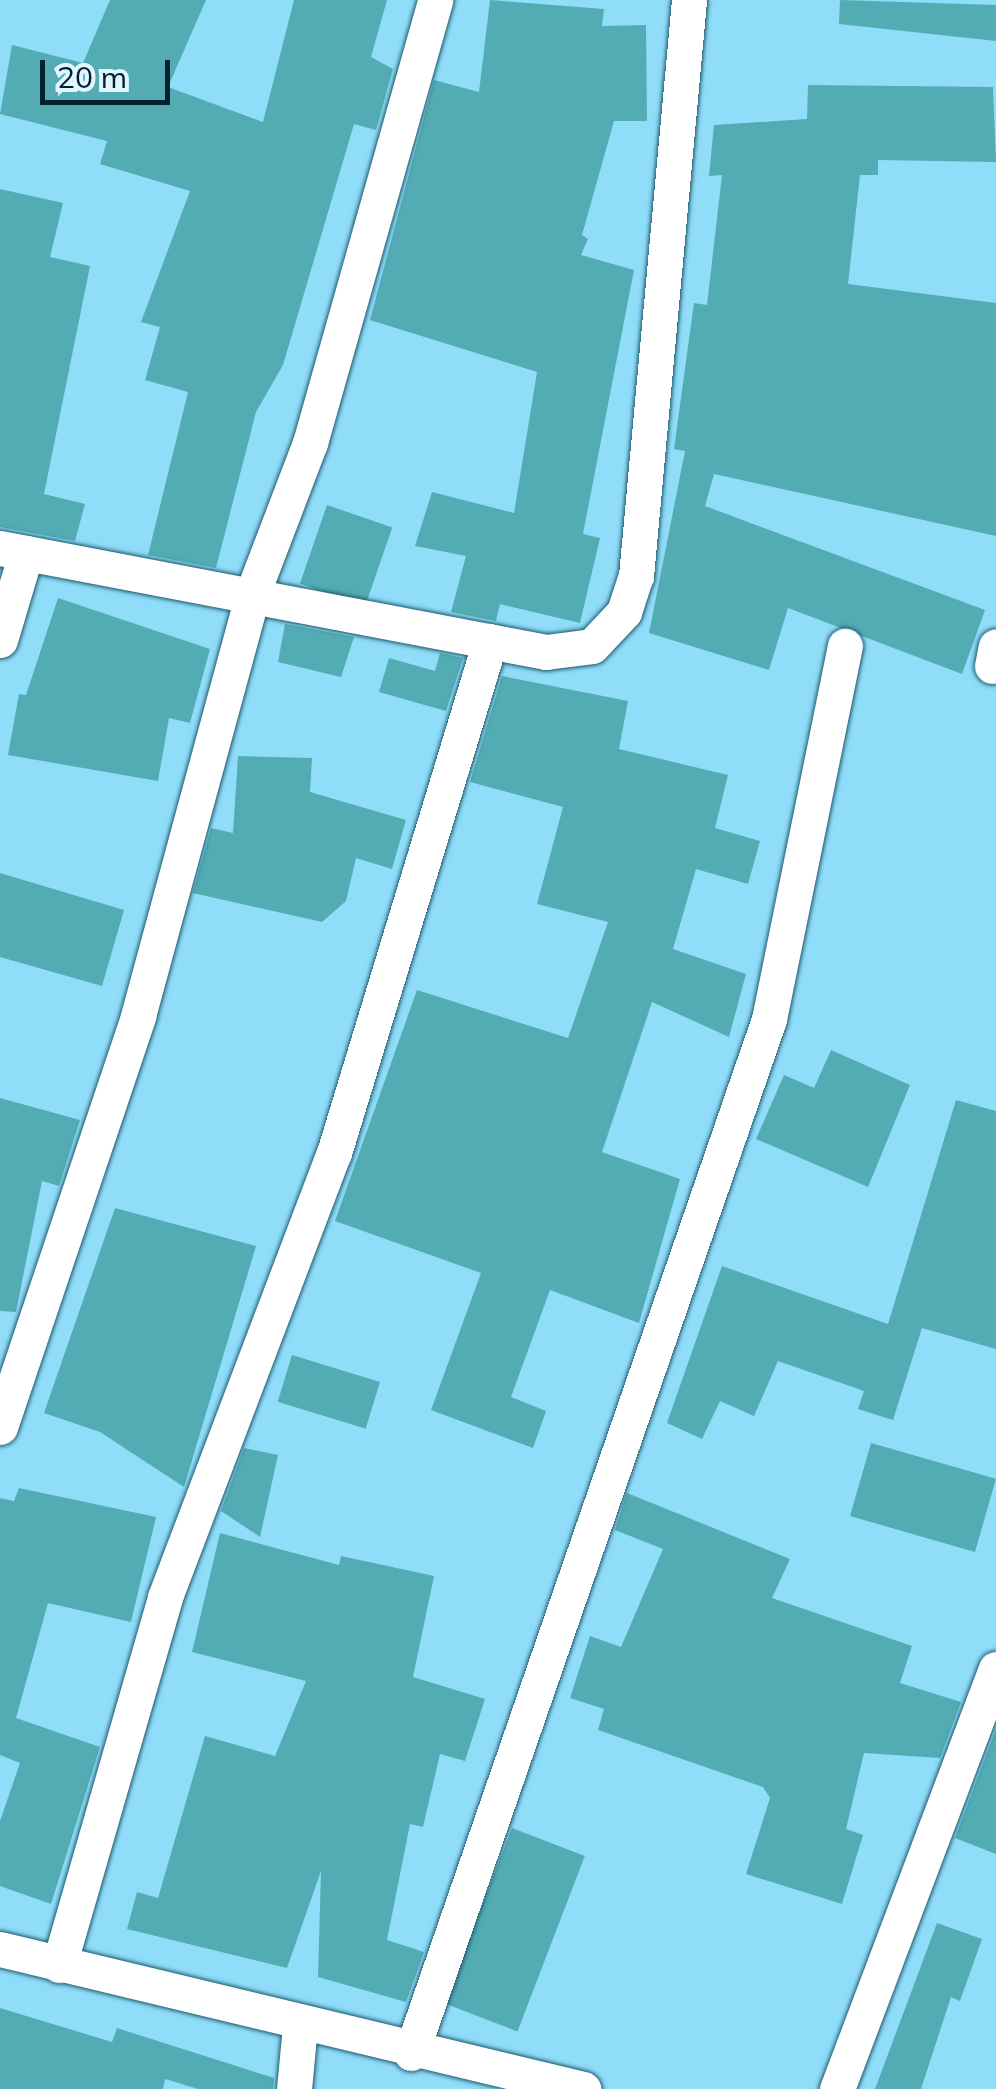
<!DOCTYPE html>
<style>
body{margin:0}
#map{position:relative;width:996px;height:2089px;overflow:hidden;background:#90ddfa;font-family:Mulish,sans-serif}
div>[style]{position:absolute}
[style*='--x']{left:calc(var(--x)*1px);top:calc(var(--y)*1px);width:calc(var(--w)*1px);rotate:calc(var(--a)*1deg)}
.building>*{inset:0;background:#53acb4;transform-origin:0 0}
.roads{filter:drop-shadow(0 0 2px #1d596d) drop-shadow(0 0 2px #1d596d)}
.street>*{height:35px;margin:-17.5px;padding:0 17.5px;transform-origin:17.5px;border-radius:17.5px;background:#fff}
span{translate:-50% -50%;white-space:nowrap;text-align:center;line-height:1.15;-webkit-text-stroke:8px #e0f5fe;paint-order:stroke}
.scale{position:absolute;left:40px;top:60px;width:130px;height:45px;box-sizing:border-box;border:5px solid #01222d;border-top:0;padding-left:12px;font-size:30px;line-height:35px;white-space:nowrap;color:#01222d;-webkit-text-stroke:8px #e0f5fe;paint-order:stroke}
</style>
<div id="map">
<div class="building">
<i style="clip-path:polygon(110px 0,206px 0,168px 87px,263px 122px,294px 0,387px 0,371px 57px,393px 69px,376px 130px,354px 124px,283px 365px,256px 412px,216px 568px,148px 555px,188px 392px,145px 380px,160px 327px,141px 322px,190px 191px,100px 164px,107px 141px,0 114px,12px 45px,83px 63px)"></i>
<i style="clip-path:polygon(490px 0,604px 9px,602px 26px,646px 25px,647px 121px,614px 121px,582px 235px,588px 239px,581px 255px,634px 270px,583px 534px,600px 538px,580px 623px,500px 604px,496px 621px,451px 612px,466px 556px,415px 546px,432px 492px,514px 513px,537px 372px,370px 320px,434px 80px,479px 92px)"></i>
<i style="clip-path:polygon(840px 0,996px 5px,996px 41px,839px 24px)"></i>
<i style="clip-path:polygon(808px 85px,993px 87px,996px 162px,878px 160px,878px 175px,860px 175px,848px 284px,996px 303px,996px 536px,714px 474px,705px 506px,985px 610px,962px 674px,788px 608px,769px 670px,649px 633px,685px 451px,674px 449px,694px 303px,707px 305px,722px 175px,709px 176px,714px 125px,807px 119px)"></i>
<i style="clip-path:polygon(0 189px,63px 203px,50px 257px,90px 266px,44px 494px,85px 504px,75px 541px,0 527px)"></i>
<i style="left:327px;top:505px;width:69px;height:83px;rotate:19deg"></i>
<i style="clip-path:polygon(58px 598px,210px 649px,190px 723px,169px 718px,158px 781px,8px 755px,19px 694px,26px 695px)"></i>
<i style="clip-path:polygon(285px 624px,354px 637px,341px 677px,278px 662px)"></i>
<i style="clip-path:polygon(440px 653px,463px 658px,446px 711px,379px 692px,389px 658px,435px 671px)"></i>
<i style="clip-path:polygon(502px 676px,628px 701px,619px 749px,728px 775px,715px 828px,760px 841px,748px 884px,696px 869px,673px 949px,746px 974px,729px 1037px,652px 1002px,602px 1152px,680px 1179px,639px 1323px,550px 1290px,511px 1397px,546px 1411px,533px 1448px,431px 1410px,481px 1273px,335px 1221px,417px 990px,568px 1038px,608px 922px,537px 904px,563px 807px,470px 782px)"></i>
<i style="clip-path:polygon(238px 756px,312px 758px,310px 792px,406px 820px,392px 869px,356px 858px,346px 901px,322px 922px,193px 893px,211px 828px,233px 833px)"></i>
<i style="clip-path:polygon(0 873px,124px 910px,102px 986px,0 957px)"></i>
<i style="clip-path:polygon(831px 1050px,910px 1085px,868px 1187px,756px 1139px,784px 1075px,814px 1088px)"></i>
<i style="clip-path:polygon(0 1098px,80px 1120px,59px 1186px,42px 1181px,16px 1312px,0 1311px)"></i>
<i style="clip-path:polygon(956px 1100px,996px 1111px,996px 1349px,922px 1328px,893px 1420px,858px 1409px,864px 1391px,778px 1361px,754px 1416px,720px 1401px,702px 1439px,667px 1423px,722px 1266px,888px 1324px)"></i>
<i style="clip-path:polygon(115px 1208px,256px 1246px,184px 1487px,100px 1432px,44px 1413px)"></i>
<i style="left:292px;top:1355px;width:92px;height:49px;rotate:17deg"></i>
<i style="left:871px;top:1443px;width:130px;height:76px;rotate:16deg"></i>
<i style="clip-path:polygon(244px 1448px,278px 1455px,260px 1537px,221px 1511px)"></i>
<i style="clip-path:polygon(19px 1488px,156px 1517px,131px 1622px,48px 1603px,16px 1718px,100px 1747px,51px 1904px,0 1886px,0 1821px,20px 1763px,0 1755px,0 1498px,14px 1501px)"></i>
<i style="clip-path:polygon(627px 1493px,790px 1559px,772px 1598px,912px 1646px,900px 1683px,961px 1702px,940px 1758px,864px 1753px,846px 1829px,863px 1835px,842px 1904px,746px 1874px,770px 1798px,763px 1787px,598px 1730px,604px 1709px,570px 1698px,590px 1636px,621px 1647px,663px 1549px,615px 1530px)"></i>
<i style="clip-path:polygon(220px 1533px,339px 1565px,341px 1556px,434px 1576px,413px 1677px,485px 1699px,465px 1761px,440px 1754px,423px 1827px,410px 1824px,387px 1940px,424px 1952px,406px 2002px,318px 1977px,321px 1871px,287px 1968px,127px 1929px,137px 1892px,158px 1898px,205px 1736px,275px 1756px,306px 1681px,192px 1652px)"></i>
<i style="clip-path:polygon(996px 1729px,996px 1854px,955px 1838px)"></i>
<i style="left:512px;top:1828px;width:78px;height:188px;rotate:21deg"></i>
<i style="clip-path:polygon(937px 1923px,982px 1939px,960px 2001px,951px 1997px,921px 2089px,875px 2089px)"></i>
<i style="clip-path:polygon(0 2008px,112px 2042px,117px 2028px,274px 2078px,273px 2089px,198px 2089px,165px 2079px,163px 2089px,0 2089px)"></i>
</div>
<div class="roads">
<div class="street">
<i style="--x:0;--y:548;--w:556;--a:10.78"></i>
<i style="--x:546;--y:652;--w:46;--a:-7.4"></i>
<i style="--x:592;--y:646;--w:47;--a:-46.7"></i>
<i style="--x:624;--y:612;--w:38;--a:-72"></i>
<i style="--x:636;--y:576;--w:578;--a:-84.74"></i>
<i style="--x:0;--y:640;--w:91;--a:-73.4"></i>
<i style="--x:992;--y:666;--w:20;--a:-79"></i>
<i style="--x:0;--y:1427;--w:434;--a:-71.4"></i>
<i style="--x:138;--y:1016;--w:439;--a:-74.8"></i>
<i style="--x:253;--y:592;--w:160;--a:-69.1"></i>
<i style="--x:310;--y:443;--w:460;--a:-74.2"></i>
<i style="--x:0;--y:1949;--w:600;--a:13.5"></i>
<i style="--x:59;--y:1965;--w:383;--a:-73.9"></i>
<i style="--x:165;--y:1597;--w:475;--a:-69.2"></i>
<i style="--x:334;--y:1153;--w:535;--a:-73.05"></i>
<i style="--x:411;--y:2053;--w:1094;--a:-70.9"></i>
<i style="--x:769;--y:1019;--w:381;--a:-78.5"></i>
<i style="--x:294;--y:2089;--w:63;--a:-84.6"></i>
<i style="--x:837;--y:2089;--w:449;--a:-69.3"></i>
</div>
</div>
<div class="scale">20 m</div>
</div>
